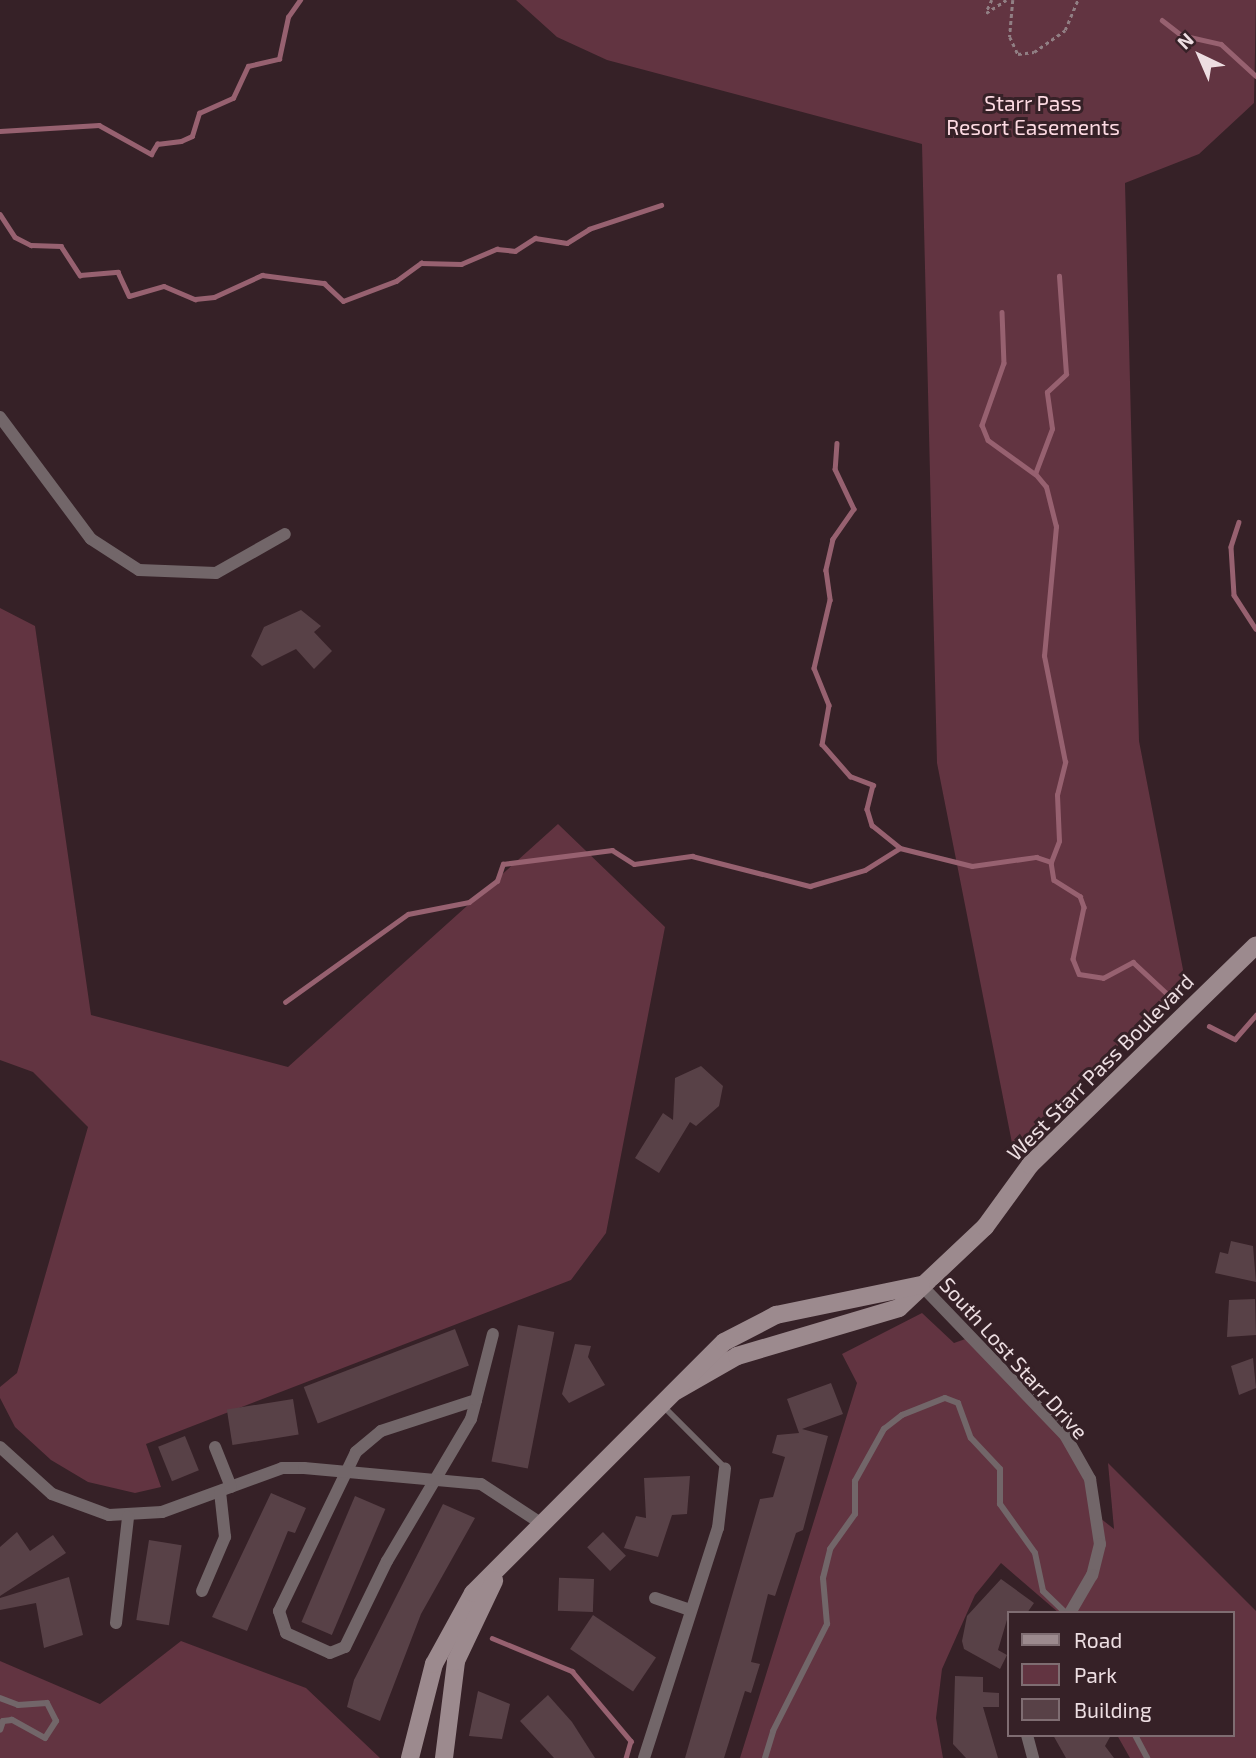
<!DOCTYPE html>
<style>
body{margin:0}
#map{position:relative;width:1256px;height:1758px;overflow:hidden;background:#362127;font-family:"Exo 2",sans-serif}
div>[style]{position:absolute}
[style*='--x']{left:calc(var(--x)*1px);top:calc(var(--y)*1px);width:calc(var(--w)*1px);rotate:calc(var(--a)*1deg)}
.green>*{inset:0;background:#623441}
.stream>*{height:4.5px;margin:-2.25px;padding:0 2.25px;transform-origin:2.25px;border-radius:2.25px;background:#976170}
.building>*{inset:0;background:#584147;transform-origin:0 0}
.path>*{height:2.5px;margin-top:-1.25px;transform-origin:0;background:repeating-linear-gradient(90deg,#917f84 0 3.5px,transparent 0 7px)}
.lane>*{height:6px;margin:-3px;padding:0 3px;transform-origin:3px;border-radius:3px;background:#726669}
.street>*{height:12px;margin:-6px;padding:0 6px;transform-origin:6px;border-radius:6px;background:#726669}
.secondary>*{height:18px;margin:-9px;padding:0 9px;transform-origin:9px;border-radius:9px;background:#9c8a8e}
span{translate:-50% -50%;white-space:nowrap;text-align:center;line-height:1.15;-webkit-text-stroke:6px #362127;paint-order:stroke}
.park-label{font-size:21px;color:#fddae2}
.street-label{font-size:21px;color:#eddee2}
.legend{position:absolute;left:1007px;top:1611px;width:228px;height:126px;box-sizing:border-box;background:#362127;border:2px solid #7f6d72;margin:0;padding:9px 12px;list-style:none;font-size:21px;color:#eddee2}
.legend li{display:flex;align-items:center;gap:14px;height:35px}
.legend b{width:35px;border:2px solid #7f6d72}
.north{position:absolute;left:1165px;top:21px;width:70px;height:70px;-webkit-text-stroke:5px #362127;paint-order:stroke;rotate:316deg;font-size:19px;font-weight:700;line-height:28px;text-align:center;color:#eddee2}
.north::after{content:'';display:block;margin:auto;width:24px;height:32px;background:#eddee2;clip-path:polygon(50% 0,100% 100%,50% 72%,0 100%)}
</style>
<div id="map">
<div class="green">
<i style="clip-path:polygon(516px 0,1256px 0,1254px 103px,1199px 154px,1125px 183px,1139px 741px,1185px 980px,1013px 1148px,937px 763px,922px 144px,607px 60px,557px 37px)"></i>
<i style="clip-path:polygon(0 608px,35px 626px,91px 1015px,288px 1067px,558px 824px,665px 927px,606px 1233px,571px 1280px,146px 1444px,161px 1487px,135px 1493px,88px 1482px,51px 1460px,15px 1427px,0 1398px,0 1387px,17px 1373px,88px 1127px,33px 1072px,0 1060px)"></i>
<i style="clip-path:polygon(922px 1313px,954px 1343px,971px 1337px,1065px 1435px,1100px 1518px,1114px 1529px,1108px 1463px,1256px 1611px,1256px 1758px,1130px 1758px,1117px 1735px,1233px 1735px,1233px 1613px,1059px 1613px,1001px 1563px,975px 1595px,942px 1669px,936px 1718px,943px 1758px,740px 1758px,857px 1383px,842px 1354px)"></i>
<i style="clip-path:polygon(181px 1641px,306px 1688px,380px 1758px,0 1758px,0 1661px,100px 1704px)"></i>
</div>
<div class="stream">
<i style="--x:1162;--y:20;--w:24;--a:38"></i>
<i style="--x:1181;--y:35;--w:41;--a:12.7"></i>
<i style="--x:1221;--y:44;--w:47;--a:42.4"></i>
<i style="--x:0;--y:131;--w:99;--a:-3.5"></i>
<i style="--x:99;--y:125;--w:60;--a:29.1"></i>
<i style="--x:151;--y:154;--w:12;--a:-59"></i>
<i style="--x:157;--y:144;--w:24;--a:-7"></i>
<i style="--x:181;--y:141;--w:12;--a:-24"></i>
<i style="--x:192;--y:136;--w:24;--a:-73"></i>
<i style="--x:199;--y:113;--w:37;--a:-24"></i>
<i style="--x:233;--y:98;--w:35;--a:-65"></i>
<i style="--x:248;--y:66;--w:32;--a:-13"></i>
<i style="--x:279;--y:59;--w:43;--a:-77.9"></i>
<i style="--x:288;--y:17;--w:21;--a:-55"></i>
<i style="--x:0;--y:214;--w:27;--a:57"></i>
<i style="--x:15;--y:237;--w:18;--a:27"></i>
<i style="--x:31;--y:245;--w:30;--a:2"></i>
<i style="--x:61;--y:246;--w:35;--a:57"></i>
<i style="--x:80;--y:275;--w:38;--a:-5"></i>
<i style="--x:118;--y:272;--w:26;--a:65"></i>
<i style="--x:129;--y:296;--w:36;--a:-16"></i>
<i style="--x:164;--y:286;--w:34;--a:23"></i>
<i style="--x:195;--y:299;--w:19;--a:-6"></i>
<i style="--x:214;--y:297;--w:53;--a:-24.6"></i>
<i style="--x:262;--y:275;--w:63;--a:7.4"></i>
<i style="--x:324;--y:283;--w:26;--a:43"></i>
<i style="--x:343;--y:301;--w:57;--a:-20.7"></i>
<i style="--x:396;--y:281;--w:31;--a:-36"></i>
<i style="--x:421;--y:263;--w:40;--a:1.4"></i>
<i style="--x:461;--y:264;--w:39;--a:-23"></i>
<i style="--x:497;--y:249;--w:18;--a:6"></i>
<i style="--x:515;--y:251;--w:24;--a:-33"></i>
<i style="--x:535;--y:238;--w:32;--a:9"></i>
<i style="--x:567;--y:243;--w:26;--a:-32"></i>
<i style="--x:589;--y:229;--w:76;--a:-18.4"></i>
<i style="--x:1002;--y:312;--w:51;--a:87.8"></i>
<i style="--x:1004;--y:363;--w:66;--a:109.5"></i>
<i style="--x:982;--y:425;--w:16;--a:68"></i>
<i style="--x:988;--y:440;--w:58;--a:35.9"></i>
<i style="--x:837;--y:443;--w:26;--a:94"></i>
<i style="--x:835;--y:469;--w:44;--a:64.6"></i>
<i style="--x:854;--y:509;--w:37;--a:125"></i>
<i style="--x:833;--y:539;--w:32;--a:103"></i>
<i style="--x:826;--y:570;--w:30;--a:82"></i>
<i style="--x:830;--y:600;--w:70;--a:103.2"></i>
<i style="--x:814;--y:668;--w:40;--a:68"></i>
<i style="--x:829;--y:705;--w:40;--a:100"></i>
<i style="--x:822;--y:744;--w:43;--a:48.8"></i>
<i style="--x:850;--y:776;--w:25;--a:21"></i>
<i style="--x:873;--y:785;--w:25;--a:104"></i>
<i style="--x:867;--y:809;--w:17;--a:73"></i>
<i style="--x:872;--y:825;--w:36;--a:39"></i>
<i style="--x:1239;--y:522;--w:26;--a:108"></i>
<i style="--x:1231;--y:547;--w:48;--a:86.4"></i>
<i style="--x:1234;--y:595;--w:40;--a:57.1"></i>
<i style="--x:1051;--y:862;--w:22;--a:-69"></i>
<i style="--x:1059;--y:841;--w:46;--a:-92.5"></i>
<i style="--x:1057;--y:795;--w:34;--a:-76"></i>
<i style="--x:1065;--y:762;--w:108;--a:-101.2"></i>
<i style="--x:1044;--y:656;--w:130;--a:-84.7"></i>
<i style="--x:1056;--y:527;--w:41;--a:-104"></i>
<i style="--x:1046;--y:487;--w:17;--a:-130"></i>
<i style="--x:1035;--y:474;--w:48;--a:-69.3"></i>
<i style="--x:1052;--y:429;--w:37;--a:-98"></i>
<i style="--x:1047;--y:392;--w:26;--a:-43"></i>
<i style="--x:1066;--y:374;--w:98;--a:-94.1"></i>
<i style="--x:285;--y:1002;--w:151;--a:-35.6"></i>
<i style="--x:408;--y:914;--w:62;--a:-11.1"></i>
<i style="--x:469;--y:902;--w:35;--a:-37"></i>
<i style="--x:497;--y:881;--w:18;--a:-71"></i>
<i style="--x:503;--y:864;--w:110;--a:-7.3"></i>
<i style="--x:612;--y:850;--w:26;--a:32"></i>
<i style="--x:634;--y:864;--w:59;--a:-7.9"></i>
<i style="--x:692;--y:856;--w:122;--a:14.3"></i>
<i style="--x:810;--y:886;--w:57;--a:-16.2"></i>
<i style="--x:865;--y:870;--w:41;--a:-32.2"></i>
<i style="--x:900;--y:848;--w:74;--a:14"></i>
<i style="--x:972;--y:866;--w:65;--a:-8"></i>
<i style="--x:1036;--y:857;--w:16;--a:18"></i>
<i style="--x:1051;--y:862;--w:18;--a:81"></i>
<i style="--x:1054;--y:880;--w:31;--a:32"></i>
<i style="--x:1080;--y:896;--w:12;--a:70"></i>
<i style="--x:1084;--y:907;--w:53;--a:101.9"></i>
<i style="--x:1073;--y:959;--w:16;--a:68"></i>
<i style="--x:1079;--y:974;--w:24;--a:9"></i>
<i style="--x:1103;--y:978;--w:34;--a:-28"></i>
<i style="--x:1133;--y:962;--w:57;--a:42.9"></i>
<i style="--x:1209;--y:1026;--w:29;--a:27"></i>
<i style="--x:1235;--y:1039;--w:32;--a:-49"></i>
<i style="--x:492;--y:1638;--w:87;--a:22.4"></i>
<i style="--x:572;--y:1671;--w:92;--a:49.9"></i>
<i style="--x:631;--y:1741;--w:18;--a:106"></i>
</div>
<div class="building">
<i style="clip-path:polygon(301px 610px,321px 626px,314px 632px,332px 651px,314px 669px,296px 649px,262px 666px,251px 656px,264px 627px)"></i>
<i style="clip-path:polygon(701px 1066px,723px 1086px,719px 1106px,696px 1126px,690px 1122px,659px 1173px,635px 1158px,663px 1113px,673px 1120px,675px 1078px)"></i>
<i style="clip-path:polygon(1231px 1241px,1253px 1246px,1256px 1282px,1215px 1273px,1220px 1252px,1228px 1254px)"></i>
<i style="clip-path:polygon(1255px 1299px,1256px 1335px,1227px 1337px,1229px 1300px)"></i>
<i style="left:518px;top:1325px;width:37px;height:139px;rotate:11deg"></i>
<i style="left:455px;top:1329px;width:39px;height:162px;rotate:69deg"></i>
<i style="clip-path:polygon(575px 1344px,591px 1346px,588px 1357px,605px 1385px,569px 1403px,562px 1394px)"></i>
<i style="clip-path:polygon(1253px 1358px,1256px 1388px,1239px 1395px,1231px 1366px)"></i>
<i style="clip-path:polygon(831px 1383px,843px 1414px,802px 1429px,828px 1436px,803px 1530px,796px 1533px,775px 1596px,768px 1594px,751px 1662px,760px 1664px,751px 1693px,745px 1691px,724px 1758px,685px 1758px,760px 1499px,773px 1497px,785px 1457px,772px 1453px,777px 1435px,799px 1433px,787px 1399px)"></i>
<i style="left:293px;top:1399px;width:36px;height:67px;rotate:81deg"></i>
<i style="left:185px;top:1436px;width:37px;height:29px;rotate:68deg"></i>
<i style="clip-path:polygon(690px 1476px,687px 1514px,672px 1515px,658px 1557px,624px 1548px,636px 1516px,646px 1518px,644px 1478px)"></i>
<i style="clip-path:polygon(271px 1493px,306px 1508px,295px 1533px,288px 1531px,247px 1631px,212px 1617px)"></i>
<i style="left:355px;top:1496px;width:33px;height:137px;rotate:23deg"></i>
<i style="clip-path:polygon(443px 1504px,475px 1518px,421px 1614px,380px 1721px,347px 1707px,354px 1680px)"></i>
<i style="clip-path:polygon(17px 1532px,30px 1551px,53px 1535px,66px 1553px,0 1596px,0 1547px)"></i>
<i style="left:603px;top:1532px;width:33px;height:22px;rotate:46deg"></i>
<i style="left:149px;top:1540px;width:33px;height:81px;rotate:9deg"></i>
<i style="clip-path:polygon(69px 1577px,83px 1635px,44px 1648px,36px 1603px,0 1610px,0 1598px)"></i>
<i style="left:594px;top:1579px;width:33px;height:35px;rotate:92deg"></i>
<i style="clip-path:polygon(1001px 1579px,1034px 1603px,1027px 1613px,1009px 1613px,998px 1650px,1007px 1655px,1000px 1669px,964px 1649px,962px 1641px,967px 1616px)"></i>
<i style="left:593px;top:1615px;width:76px;height:41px;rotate:34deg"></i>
<i style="clip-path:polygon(955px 1676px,983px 1677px,983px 1692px,999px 1693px,999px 1707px,983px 1707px,998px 1758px,966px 1758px,953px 1744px)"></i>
<i style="clip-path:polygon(478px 1691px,510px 1704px,502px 1739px,469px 1736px)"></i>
<i style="clip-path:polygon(548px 1695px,572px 1722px,595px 1758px,554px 1758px,520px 1721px)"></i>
<i style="clip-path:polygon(1053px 1735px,1111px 1735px,1105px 1746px,1114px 1758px,1066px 1758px)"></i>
</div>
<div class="path">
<i style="--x:992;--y:0;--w:14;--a:115"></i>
<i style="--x:986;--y:13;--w:24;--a:-33"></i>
<i style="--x:1013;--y:0;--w:37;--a:95"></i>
<i style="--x:1010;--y:37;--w:19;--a:65"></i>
<i style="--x:1018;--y:54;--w:16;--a:-7"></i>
<i style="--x:1034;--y:52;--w:38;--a:-35"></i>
<i style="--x:1065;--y:30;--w:33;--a:-67"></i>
</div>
<div class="lane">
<i style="--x:662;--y:1405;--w:89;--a:45"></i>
<i style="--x:0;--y:1698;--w:19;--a:21"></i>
<i style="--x:18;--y:1705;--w:29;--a:-4"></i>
<i style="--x:47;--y:1703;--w:20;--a:63"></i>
<i style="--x:56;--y:1721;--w:20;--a:123"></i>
<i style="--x:45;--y:1738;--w:38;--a:-151"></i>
<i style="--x:12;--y:1720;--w:9;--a:174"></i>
<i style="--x:3;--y:1721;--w:9;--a:108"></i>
<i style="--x:1135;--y:1735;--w:26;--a:62"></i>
<i style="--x:765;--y:1758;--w:28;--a:-73"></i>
<i style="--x:773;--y:1731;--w:120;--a:-63.2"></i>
<i style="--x:827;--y:1624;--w:46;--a:-95"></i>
<i style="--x:823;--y:1578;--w:30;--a:-76"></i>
<i style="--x:830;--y:1549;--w:43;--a:-54.5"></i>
<i style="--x:855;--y:1514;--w:33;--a:-90"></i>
<i style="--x:855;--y:1481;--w:60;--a:-60.9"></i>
<i style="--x:884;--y:1429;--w:23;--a:-38"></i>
<i style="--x:902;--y:1415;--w:46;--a:-21.6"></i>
<i style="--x:945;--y:1398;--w:14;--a:21"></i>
<i style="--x:958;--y:1403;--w:37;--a:70"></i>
<i style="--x:971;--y:1438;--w:42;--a:46.9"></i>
<i style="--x:1000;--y:1469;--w:35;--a:90"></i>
<i style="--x:1000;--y:1504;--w:60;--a:54.5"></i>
<i style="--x:1035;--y:1553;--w:39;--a:78"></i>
<i style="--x:1043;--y:1591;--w:32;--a:44"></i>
</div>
<div class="street">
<i style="--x:0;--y:417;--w:152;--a:53.3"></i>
<i style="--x:91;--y:539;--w:57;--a:32.9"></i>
<i style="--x:139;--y:570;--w:77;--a:2.2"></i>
<i style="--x:216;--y:573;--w:79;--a:-29.5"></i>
<i style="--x:921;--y:1285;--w:208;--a:46.2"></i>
<i style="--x:1065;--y:1435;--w:51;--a:60.4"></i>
<i style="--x:1090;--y:1479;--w:66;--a:81.3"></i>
<i style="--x:1100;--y:1544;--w:32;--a:104"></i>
<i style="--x:1092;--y:1575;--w:44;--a:120.1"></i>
<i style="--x:476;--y:1400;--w:100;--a:161.9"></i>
<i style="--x:381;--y:1431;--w:33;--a:140"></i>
<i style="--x:356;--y:1452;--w:177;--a:115.8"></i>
<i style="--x:279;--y:1611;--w:23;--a:72"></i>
<i style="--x:286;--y:1633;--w:48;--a:24.4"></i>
<i style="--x:330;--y:1653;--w:16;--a:-22"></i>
<i style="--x:345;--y:1647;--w:96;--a:-64"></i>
<i style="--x:387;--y:1561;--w:165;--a:-59.4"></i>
<i style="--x:471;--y:1419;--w:20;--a:-75"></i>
<i style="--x:476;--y:1400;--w:68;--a:-75.6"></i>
<i style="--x:0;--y:1447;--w:70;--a:42.1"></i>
<i style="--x:52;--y:1494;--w:61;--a:20.2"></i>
<i style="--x:109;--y:1515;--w:53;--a:-3.2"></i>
<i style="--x:162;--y:1512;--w:128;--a:-20.1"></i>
<i style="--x:282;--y:1468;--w:22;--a:0"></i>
<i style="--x:304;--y:1468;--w:178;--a:5.2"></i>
<i style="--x:481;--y:1484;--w:73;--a:33.3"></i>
<i style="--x:215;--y:1447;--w:43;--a:68.2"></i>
<i style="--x:202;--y:1591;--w:59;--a:-66.9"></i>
<i style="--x:225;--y:1537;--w:45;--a:-96.3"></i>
<i style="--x:655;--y:1598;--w:37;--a:19"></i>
<i style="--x:116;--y:1623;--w:107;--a:-83.5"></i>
<i style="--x:1027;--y:1735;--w:24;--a:75"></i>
<i style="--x:644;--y:1758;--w:242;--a:-72.2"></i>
<i style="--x:718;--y:1528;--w:60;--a:-83.3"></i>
</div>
<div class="secondary">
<i style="--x:676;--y:1391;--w:70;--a:-29.8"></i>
<i style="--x:737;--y:1356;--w:169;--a:-16.5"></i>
<i style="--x:899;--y:1308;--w:118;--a:-43.3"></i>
<i style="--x:985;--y:1227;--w:77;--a:-54"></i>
<i style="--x:1030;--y:1165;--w:315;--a:-44.2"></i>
<i style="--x:410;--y:1758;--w:97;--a:-75.7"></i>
<i style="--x:434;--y:1664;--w:81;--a:-61.2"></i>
<i style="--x:473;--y:1593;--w:355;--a:-45"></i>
<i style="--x:724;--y:1342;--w:59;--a:-27.4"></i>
<i style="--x:776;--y:1315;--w:148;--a:-11.7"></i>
<i style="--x:444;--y:1758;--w:98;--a:-82.9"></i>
<i style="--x:456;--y:1661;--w:89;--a:-64.6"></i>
</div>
<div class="park-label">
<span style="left:1033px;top:115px">Starr Pass<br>Resort Easements</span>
</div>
<div class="street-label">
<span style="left:1100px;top:1067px;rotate:-45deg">West Starr Pass Boulevard</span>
<span style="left:1014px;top:1358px;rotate:48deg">South Lost Starr Drive</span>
</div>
<ul class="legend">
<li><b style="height:9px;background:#9c8a8e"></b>Road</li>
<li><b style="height:19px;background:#623441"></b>Park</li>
<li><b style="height:19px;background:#584147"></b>Building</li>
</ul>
<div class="north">N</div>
</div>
